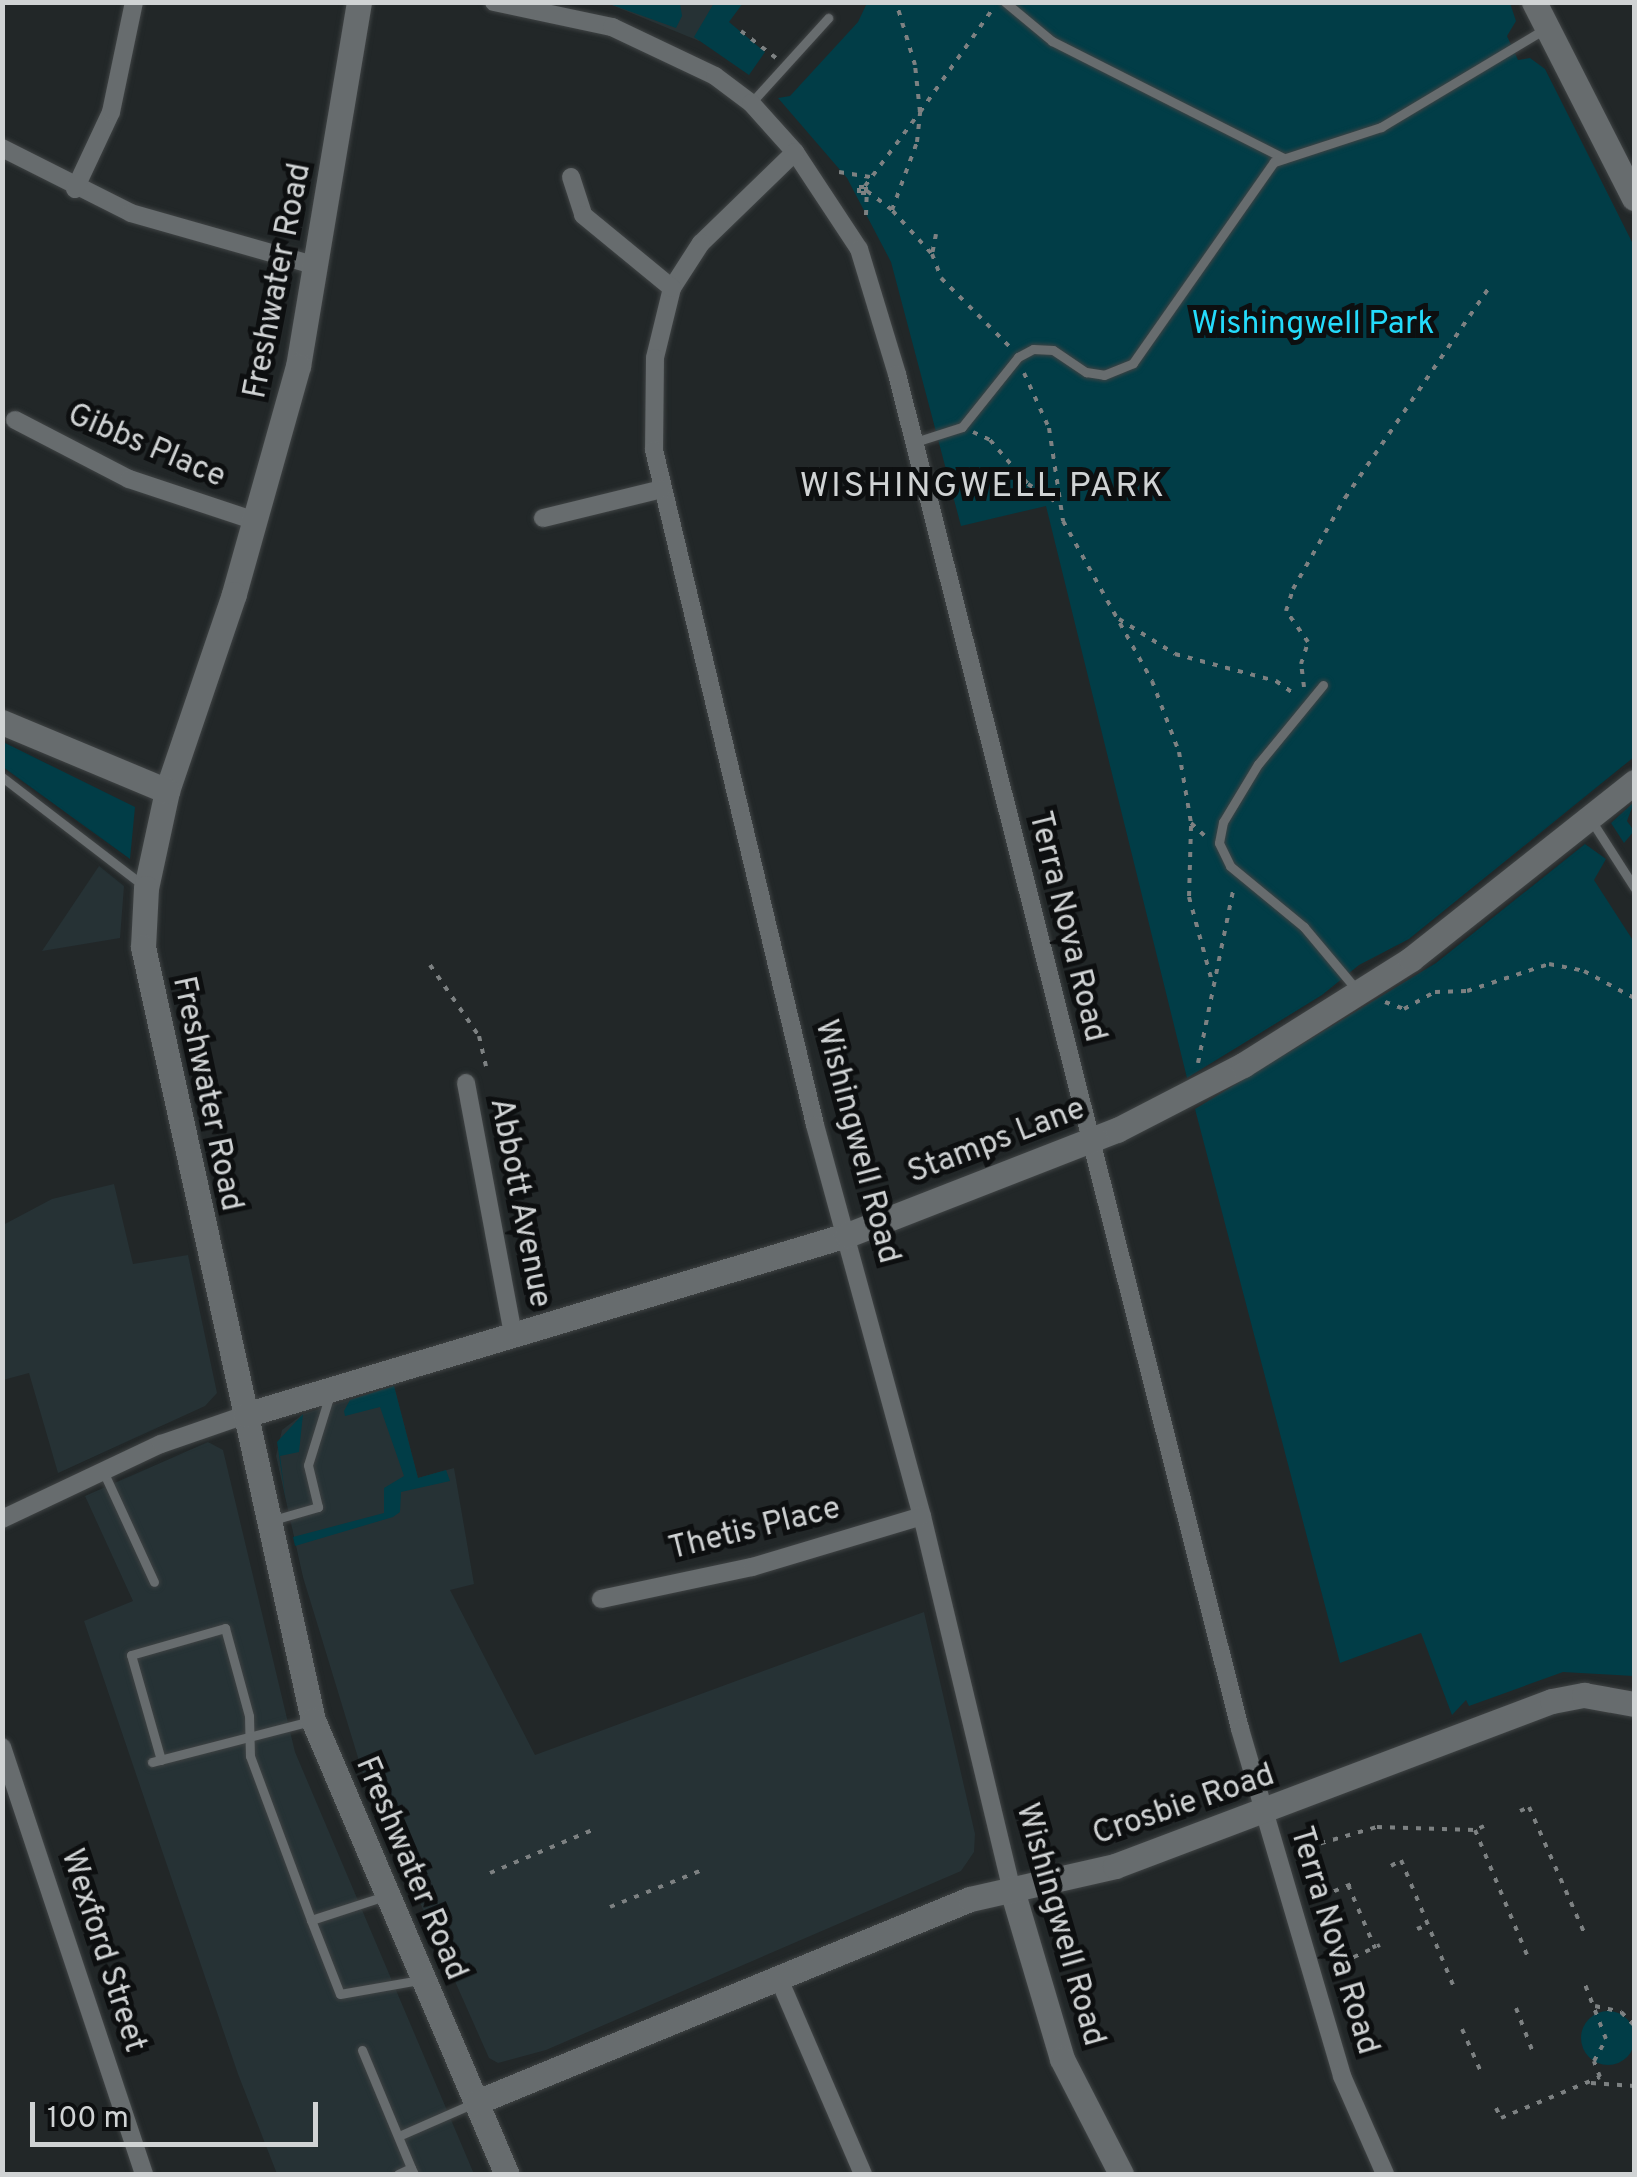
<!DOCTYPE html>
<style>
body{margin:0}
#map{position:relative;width:1637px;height:2177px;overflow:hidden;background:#222728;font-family:Overpass,sans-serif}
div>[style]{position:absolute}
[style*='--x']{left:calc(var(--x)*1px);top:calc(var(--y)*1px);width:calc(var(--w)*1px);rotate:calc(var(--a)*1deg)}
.built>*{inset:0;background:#263235}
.green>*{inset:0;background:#013d47}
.round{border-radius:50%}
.path>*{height:4px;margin-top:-2px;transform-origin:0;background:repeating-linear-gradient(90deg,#7d8182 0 5px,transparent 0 13px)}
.roads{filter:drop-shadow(0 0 2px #3f4344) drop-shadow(0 0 2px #3f4344)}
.lane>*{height:9px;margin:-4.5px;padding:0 4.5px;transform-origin:4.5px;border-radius:4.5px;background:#676c6e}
.street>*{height:18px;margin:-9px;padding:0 9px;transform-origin:9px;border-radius:9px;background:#676c6e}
.secondary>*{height:25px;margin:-12.5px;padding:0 12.5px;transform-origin:12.5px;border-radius:12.5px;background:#676c6e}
span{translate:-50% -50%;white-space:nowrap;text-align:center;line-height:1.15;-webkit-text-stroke:10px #0d0f10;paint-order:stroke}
.street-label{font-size:32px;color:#d0d3d4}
.park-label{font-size:32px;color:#24dbfb}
.neighbourhood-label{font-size:35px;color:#d0d3d4;letter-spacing:2.5px}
.frame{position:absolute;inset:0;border:5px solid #d0d3d4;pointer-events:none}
.scale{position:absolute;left:30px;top:2102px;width:288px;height:45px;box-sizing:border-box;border:5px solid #d0d3d4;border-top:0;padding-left:12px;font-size:30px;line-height:35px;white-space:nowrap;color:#d0d3d4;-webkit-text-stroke:8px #0d0f10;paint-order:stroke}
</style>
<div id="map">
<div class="built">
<i style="clip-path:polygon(607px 3px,727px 3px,699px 41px)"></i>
<i style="clip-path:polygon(99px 866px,124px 886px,120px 938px,42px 951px)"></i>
<i style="clip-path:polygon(114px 1184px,133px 1264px,188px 1255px,217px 1393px,205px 1406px,58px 1473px,29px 1373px,3px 1380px,3px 1225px,52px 1199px)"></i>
<i style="clip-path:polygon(394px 1386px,418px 1478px,454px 1468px,474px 1584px,450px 1590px,535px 1755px,924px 1612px,975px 1834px,974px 1852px,961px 1871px,546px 2050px,498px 2063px,489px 2058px,363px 1774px,303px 1577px,276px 1456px,282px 1430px,303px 1414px)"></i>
<i style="clip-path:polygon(208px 1442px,223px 1450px,295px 1752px,474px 2174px,277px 2174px,238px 2074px,84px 1621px,133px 1601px,85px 1496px)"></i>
</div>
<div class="green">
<i style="clip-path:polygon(607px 3px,680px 3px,682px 16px,676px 28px)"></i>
<i style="clip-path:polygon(714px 3px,743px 3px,729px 22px,765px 52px,749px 75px,694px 37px)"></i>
<i style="clip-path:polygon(867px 3px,1510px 3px,1516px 21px,1507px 36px,1518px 60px,1530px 58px,1545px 69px,1634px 246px,1634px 757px,1409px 939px,1359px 965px,1322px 995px,1187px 1078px,1046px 506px,961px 526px,891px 262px,847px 178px,778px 98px,790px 96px,858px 22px)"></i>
<i style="clip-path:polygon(3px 742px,135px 807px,130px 859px,3px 767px)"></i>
<i style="clip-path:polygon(1634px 802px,1627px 821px,1634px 831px,1624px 843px,1611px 823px)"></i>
<i style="clip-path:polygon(1585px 844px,1606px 859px,1594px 880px,1634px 942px,1634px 1676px,1563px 1672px,1469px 1706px,1466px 1700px,1452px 1715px,1421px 1633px,1340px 1663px,1195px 1109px,1436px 963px)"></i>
<i style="clip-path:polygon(394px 1386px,418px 1478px,446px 1470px,450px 1481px,401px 1492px,400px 1512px,393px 1517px,295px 1546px,293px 1537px,384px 1513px,384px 1488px,404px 1476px,380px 1407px,345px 1416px,344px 1411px,350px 1400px)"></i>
<i style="clip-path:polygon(303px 1414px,299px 1452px,280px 1456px,286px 1502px,277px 1442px)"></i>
<i class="round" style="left:1581px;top:2011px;width:54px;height:54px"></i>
</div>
<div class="path">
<i style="--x:741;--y:31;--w:44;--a:37.6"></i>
<i style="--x:839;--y:172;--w:33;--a:9"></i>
<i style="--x:865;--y:186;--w:92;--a:-53.4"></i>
<i style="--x:920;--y:112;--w:47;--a:-96.1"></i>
<i style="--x:915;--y:65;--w:66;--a:-106.8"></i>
<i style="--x:859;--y:187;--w:7;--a:0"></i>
<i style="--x:866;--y:187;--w:6;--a:90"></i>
<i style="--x:866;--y:193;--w:7;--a:180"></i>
<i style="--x:859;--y:193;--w:6;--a:-90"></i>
<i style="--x:866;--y:215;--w:24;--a:-88"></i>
<i style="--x:867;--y:191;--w:31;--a:37"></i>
<i style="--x:936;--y:234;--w:20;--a:101"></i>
<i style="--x:932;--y:254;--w:26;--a:69"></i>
<i style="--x:941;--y:278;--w:98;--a:45"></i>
<i style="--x:931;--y:253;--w:58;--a:-132.2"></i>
<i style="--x:892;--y:210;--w:72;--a:-69.8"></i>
<i style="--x:917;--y:142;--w:30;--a:-84"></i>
<i style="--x:920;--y:112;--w:125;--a:-54.8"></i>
<i style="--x:1024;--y:373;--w:60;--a:65.6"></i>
<i style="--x:1049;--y:428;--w:94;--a:81.4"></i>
<i style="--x:1063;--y:521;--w:183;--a:60.9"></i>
<i style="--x:1152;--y:681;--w:76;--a:69.2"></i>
<i style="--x:1179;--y:752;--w:72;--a:80.4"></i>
<i style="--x:1191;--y:823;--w:19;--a:43"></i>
<i style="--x:973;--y:432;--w:19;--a:25"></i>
<i style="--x:990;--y:440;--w:58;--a:49.2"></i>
<i style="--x:1028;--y:484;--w:38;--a:33"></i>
<i style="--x:1119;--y:619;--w:66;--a:32"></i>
<i style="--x:1175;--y:654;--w:105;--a:15"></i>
<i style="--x:1276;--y:681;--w:24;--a:35"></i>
<i style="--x:1304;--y:687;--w:23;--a:-97"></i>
<i style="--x:1301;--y:664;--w:23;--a:-72"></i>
<i style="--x:1308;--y:642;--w:38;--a:-125"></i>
<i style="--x:1286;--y:611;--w:23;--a:-72"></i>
<i style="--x:1293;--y:589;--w:105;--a:-60.3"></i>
<i style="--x:1345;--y:498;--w:255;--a:-55.6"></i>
<i style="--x:1191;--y:826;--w:71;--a:91.6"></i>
<i style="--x:1189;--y:897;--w:84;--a:74.8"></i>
<i style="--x:430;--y:965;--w:86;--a:55.4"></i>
<i style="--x:479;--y:1036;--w:31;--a:77"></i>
<i style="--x:1385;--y:1002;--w:20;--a:20"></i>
<i style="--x:1404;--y:1009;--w:35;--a:-29"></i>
<i style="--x:1435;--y:992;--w:32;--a:-2"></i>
<i style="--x:1467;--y:991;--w:86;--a:-18.2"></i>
<i style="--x:1549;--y:964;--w:36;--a:11"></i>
<i style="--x:1584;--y:971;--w:57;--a:28.4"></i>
<i style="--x:1198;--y:1063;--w:181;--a:-78.5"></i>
<i style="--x:1520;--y:1811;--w:10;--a:-24"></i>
<i style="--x:1529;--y:1807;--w:142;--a:66.3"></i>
<i style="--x:1484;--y:1826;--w:10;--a:156"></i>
<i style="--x:1475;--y:1830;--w:141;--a:67.4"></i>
<i style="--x:1295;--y:1843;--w:14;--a:17"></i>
<i style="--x:1308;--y:1847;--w:72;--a:-16.2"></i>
<i style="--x:1377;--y:1827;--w:98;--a:1.8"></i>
<i style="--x:1391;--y:1866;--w:12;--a:-31"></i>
<i style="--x:1401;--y:1860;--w:141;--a:67.4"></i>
<i style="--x:490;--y:1873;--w:116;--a:-22.8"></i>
<i style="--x:1348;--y:1885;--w:69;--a:66.8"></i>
<i style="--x:1310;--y:1901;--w:48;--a:-22.2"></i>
<i style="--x:610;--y:1907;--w:97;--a:-21.8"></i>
<i style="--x:1417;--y:1929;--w:12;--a:-20"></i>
<i style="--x:1330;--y:1968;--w:55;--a:-24.7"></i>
<i style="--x:1595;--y:2006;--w:27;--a:13"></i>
<i style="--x:1621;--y:2012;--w:18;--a:45"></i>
<i style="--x:1516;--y:2008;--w:45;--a:69.1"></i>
<i style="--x:1462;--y:2029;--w:47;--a:66.2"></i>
<i style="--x:1591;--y:2083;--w:43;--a:4"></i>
<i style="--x:1496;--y:2108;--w:11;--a:63"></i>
<i style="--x:1501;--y:2118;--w:107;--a:-22.5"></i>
<i style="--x:1600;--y:2077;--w:17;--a:-111"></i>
<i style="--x:1594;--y:2061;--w:25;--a:-61"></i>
<i style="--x:1606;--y:2039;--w:61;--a:-111.1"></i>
</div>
<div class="roads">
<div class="lane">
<i style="--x:1005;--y:2;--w:61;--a:39.7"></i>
<i style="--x:1052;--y:41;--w:260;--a:26.8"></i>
<i style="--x:751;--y:103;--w:115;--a:-47.8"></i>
<i style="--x:915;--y:442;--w:49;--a:-17.7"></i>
<i style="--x:962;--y:427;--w:90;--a:-51.3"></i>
<i style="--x:1018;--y:357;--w:17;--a:-28"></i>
<i style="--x:1033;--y:349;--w:20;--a:3"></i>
<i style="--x:1053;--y:350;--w:40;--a:34"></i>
<i style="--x:1086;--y:372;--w:18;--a:9"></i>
<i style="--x:1104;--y:375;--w:31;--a:-22"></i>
<i style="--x:1133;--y:363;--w:246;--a:-55"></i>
<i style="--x:1274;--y:162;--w:113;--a:-18.1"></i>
<i style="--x:1381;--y:127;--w:191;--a:-30.9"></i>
<i style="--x:1323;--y:685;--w:102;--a:129.4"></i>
<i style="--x:1258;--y:764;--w:68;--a:121.1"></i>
<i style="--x:1223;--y:822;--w:21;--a:101"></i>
<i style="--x:1219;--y:843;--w:25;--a:64"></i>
<i style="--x:1230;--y:866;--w:96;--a:39.5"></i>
<i style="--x:1304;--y:927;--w:81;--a:50"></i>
<i style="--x:2;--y:777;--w:178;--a:37.5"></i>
<i style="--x:1591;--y:820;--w:80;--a:57.3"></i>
<i style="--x:103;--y:1471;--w:122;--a:65.3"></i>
<i style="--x:273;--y:1520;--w:47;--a:-16.1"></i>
<i style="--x:318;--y:1507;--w:43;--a:-103.4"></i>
<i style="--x:308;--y:1465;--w:74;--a:-72.8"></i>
<i style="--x:161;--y:1760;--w:109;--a:-105.9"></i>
<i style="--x:131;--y:1655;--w:98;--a:-16"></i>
<i style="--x:225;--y:1628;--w:91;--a:74.7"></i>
<i style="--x:249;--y:1716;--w:40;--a:88.6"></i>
<i style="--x:250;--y:1756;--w:175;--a:69.6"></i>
<i style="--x:152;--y:1762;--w:164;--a:-14.5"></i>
<i style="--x:385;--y:1896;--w:78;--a:162"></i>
<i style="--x:311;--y:1920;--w:79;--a:68.6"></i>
<i style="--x:340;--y:1994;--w:80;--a:-10"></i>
<i style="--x:362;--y:2050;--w:128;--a:67.4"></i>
<i style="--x:401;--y:2135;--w:82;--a:-23.7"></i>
<i style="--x:398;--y:2174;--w:14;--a:-25"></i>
<i style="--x:411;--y:2168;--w:7;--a:63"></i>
</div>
<div class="street">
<i style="--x:494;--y:2;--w:121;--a:12"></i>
<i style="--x:612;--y:27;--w:114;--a:25.4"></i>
<i style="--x:715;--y:76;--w:45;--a:36.9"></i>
<i style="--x:751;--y:103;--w:66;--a:48.1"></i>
<i style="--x:795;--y:152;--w:116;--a:56.6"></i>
<i style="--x:859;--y:249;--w:131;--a:73.1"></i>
<i style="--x:897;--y:374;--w:1398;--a:75.79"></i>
<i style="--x:1240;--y:1729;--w:362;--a:73.6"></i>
<i style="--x:1342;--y:2076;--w:107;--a:66.3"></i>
<i style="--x:2;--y:148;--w:144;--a:26.7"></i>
<i style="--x:131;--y:213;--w:193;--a:15.9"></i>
<i style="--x:795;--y:152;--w:131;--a:135.9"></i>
<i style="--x:701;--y:243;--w:54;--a:122.8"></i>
<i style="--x:672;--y:288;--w:72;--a:103.7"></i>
<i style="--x:655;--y:358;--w:92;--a:90.6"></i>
<i style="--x:654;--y:450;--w:694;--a:76.58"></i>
<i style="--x:815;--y:1125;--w:405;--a:74.7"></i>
<i style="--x:922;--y:1516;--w:385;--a:76.5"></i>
<i style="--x:571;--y:177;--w:40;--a:72"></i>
<i style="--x:583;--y:215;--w:115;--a:39.4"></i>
<i style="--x:75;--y:189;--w:85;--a:-64.9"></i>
<i style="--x:111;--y:112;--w:112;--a:-78.2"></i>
<i style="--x:15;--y:420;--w:128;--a:27.4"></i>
<i style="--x:129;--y:479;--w:133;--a:18.4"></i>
<i style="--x:543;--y:518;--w:122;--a:-13.7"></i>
<i style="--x:466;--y:1083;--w:255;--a:79.4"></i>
<i style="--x:2;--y:1519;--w:176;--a:-25.3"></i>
<i style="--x:161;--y:1444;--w:89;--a:-19"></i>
<i style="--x:601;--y:1599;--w:154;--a:-12"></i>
<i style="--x:752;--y:1567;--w:177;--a:-16.7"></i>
<i style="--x:2;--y:1747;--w:450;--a:71.6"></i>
<i style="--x:779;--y:1979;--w:212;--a:66.7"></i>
</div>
<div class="secondary">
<i style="--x:359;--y:2;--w:369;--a:99.5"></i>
<i style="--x:298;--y:366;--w:237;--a:105.7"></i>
<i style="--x:234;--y:594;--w:208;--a:108.8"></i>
<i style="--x:167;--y:791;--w:99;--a:102.2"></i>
<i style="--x:146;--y:888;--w:59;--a:92.9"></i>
<i style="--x:143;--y:947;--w:791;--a:77.6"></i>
<i style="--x:313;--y:1720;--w:494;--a:66.9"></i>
<i style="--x:1534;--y:2;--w:220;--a:63"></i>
<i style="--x:2;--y:722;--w:179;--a:22.7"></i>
<i style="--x:245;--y:1415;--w:628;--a:-16.65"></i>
<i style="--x:847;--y:1235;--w:290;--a:-21.3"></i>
<i style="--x:1117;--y:1130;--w:142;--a:-27.3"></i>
<i style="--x:1243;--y:1065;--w:199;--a:-32.2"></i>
<i style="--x:1411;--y:959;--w:285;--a:-38.4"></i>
<i style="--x:1012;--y:1890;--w:176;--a:73.5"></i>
<i style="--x:1062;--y:2059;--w:129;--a:62.8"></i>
<i style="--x:477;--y:2102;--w:533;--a:-22.38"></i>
<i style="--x:970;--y:1899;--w:149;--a:-12.8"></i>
<i style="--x:1115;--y:1866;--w:467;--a:-20.7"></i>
<i style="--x:1552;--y:1701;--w:33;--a:-11"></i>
<i style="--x:1584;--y:1695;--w:51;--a:10.2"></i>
</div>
</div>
<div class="street-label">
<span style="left:279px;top:281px;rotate:-79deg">Freshwater Road</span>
<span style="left:146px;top:447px;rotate:23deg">Gibbs Place</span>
<span style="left:1066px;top:927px;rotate:76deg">Terra Nova Road</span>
<span style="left:206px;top:1094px;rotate:78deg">Freshwater Road</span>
<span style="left:856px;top:1142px;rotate:75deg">Wishingwell Road</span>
<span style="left:997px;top:1142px;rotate:-21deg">Stamps Lane</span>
<span style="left:519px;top:1203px;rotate:79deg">Abbott Avenue</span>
<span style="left:755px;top:1530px;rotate:-14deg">Thetis Place</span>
<span style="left:1184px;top:1806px;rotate:-19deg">Crosbie Road</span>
<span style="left:410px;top:1869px;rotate:67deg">Freshwater Road</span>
<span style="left:1059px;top:1925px;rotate:74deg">Wishingwell Road</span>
<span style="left:1333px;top:1941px;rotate:73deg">Terra Nova Road</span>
<span style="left:102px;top:1951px;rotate:72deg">Wexford Street</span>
</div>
<div class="park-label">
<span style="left:1313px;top:325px">Wishingwell Park</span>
</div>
<div class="neighbourhood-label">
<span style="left:983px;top:487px">WISHINGWELL PARK</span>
</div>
<div class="frame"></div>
<div class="scale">100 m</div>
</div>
